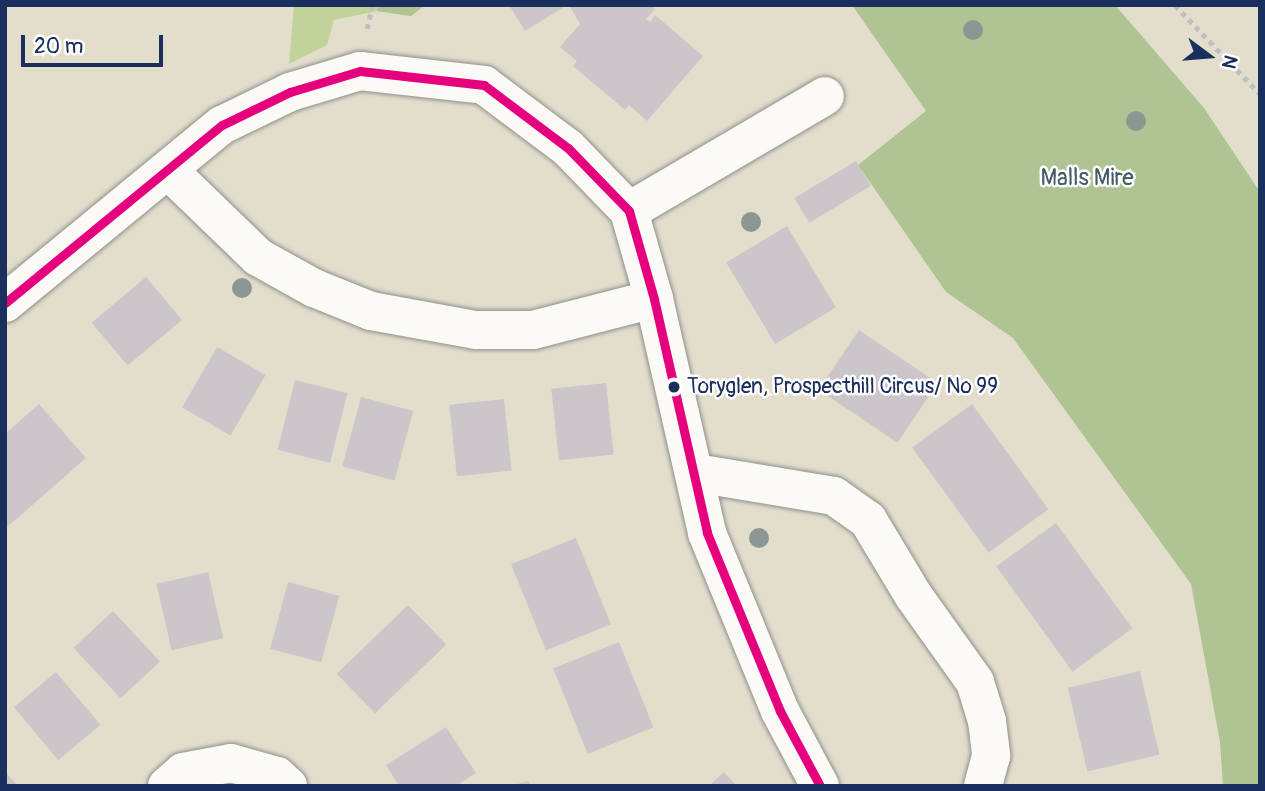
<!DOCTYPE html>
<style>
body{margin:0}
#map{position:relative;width:1265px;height:791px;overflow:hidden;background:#e3decc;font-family:Pangolin,sans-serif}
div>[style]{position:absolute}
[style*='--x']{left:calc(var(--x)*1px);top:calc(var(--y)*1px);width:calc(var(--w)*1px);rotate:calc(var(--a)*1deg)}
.green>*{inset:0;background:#c1d29a}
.forest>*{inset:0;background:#afc393}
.building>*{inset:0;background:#cbc6ca;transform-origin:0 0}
.path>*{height:4.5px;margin-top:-2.25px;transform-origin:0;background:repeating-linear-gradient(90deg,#bebfc0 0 5px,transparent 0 10px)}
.roads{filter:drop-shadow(0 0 2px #8f908e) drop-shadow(0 0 2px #8f908e)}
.minor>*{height:38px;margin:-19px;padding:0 19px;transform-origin:19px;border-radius:19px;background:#fbfaf7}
.bus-1>*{height:9px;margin:-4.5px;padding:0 4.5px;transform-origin:4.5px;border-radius:4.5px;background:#e5007d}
.trees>*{width:20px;height:20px;margin:-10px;border-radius:50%;background:#8c9793}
.dots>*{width:19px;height:19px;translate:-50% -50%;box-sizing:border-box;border:4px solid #fff;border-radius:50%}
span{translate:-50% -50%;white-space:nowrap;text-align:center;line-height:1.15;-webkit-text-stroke:5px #fff;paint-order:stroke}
.bus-label{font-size:21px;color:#1b2f5e}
.left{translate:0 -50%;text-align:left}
.park-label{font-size:23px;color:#445d64}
.frame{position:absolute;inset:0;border:7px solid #1b2f5e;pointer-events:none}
.north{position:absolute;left:1174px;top:21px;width:70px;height:70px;-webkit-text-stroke:5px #fff;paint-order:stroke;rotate:106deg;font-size:19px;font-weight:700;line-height:28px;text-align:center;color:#1b2f5e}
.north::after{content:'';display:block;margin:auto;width:24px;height:32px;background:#1b2f5e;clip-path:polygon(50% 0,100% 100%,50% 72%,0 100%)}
.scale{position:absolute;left:21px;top:35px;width:142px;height:32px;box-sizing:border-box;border:4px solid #1b2f5e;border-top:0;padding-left:9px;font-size:21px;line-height:24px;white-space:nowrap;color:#1b2f5e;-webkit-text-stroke:5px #fff;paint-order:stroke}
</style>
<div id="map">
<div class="green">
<i style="clip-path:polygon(294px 5px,425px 5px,411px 16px,377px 11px,334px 20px,327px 45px,289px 64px)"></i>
</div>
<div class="forest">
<i style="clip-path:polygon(380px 5px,425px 5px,411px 16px,377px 11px)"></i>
<i style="clip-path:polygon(852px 5px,1115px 5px,1204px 108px,1260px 192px,1260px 786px,1223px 786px,1220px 742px,1191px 584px,1013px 338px,946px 292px,858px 165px,926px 111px)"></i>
</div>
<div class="building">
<i style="clip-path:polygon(509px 5px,567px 5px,525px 31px)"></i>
<i style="clip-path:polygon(569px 5px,652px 5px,655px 9px,646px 19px,650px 22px,655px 15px,703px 56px,647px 121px,629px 105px,625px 110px,573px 66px,577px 61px,560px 47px,580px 24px)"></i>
<i style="left:856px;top:161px;width:29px;height:72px;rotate:59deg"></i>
<i style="left:787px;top:226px;width:95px;height:71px;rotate:59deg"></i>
<i style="left:146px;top:277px;width:56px;height:71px;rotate:50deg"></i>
<i style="left:859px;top:330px;width:95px;height:72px;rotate:34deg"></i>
<i style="left:217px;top:347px;width:56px;height:70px;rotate:30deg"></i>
<i style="left:295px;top:380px;width:54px;height:72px;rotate:14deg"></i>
<i style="left:606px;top:383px;width:72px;height:55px;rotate:84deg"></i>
<i style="left:361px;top:397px;width:54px;height:72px;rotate:15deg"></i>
<i style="left:504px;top:399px;width:72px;height:55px;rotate:84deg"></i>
<i style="clip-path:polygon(39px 404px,86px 458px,5px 529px,5px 434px)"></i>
<i style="left:972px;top:404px;width:130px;height:74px;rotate:54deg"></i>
<i style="left:1056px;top:523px;width:130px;height:74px;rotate:54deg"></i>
<i style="left:576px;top:538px;width:93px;height:70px;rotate:68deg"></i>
<i style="left:208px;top:572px;width:68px;height:53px;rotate:77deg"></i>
<i style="left:288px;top:582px;width:53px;height:69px;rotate:15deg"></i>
<i style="left:408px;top:605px;width:55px;height:99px;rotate:46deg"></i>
<i style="left:113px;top:611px;width:69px;height:54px;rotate:47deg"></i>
<i style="left:619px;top:642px;width:92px;height:71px;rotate:68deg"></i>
<i style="left:1140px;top:671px;width:86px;height:74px;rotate:77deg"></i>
<i style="left:56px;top:672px;width:69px;height:55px;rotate:50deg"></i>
<i style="clip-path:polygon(446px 727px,476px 773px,456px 786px,399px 786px,386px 765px)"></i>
<i style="clip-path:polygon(5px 772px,18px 786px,5px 786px)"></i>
<i style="clip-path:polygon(724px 772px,737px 786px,709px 786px)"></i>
<i style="clip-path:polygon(529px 781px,530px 786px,514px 786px,513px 785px)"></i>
</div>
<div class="path">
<i style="--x:1175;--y:5;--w:123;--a:46.3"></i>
<i style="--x:367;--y:29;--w:25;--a:-78"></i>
</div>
<div class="roads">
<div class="minor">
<i style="--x:168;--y:170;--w:125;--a:44"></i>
<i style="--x:258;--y:257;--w:64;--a:29"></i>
<i style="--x:314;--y:288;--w:61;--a:22"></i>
<i style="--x:371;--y:311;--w:107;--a:10.3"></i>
<i style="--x:476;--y:330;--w:57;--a:0"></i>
<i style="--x:533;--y:330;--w:125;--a:-14.4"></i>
<i style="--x:629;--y:211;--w:227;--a:-30.4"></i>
<i style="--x:5;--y:303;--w:281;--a:-39.4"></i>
<i style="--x:222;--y:125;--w:76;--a:-25.9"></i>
<i style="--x:290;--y:92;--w:73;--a:-16.7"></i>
<i style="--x:360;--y:71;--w:125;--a:6.4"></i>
<i style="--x:484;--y:85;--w:105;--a:36.9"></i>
<i style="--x:568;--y:148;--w:88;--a:45.9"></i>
<i style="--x:629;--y:211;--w:91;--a:74.1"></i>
<i style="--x:654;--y:299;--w:240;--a:77.2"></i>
<i style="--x:707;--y:533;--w:192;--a:67.7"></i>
<i style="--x:780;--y:711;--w:85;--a:61.9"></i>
<i style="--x:696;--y:473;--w:140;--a:9.5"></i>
<i style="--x:834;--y:496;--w:42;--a:35.2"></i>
<i style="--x:868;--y:520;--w:87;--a:59"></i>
<i style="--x:913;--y:595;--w:107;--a:54.5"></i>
<i style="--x:975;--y:682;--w:41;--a:72.9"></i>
<i style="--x:987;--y:721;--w:35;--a:83"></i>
<i style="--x:991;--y:756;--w:31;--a:105"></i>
<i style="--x:167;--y:786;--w:21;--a:-41"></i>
<i style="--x:183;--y:772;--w:49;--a:-10.6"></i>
<i style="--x:231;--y:763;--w:48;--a:15.8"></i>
<i style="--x:277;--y:776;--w:15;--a:42"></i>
</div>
</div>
<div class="bus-1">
<i style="--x:5;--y:303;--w:281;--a:-39.4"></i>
<i style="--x:222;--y:125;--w:76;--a:-25.9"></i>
<i style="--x:290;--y:92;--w:73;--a:-16.7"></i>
<i style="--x:360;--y:71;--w:125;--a:6.4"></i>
<i style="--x:484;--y:85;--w:105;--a:36.9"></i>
<i style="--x:568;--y:148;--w:88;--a:45.9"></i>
<i style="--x:629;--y:211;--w:91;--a:74.1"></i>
<i style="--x:654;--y:299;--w:240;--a:77.2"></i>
<i style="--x:707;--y:533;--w:192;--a:67.7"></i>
<i style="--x:780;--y:711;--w:85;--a:61.9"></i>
</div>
<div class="trees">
<i style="left:973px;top:30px"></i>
<i style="left:1136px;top:121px"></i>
<i style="left:751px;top:222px"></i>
<i style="left:242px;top:288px"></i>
<i style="left:759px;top:538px"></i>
</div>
<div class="dots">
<i style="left:674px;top:387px;background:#1b2f5e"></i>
</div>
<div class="bus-label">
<span class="left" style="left:687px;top:387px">Toryglen, Prospecthill Circus/ No 99</span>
</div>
<div class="park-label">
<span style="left:1087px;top:178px">Malls Mire</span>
</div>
<div class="frame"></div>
<div class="north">N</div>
<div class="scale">20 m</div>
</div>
